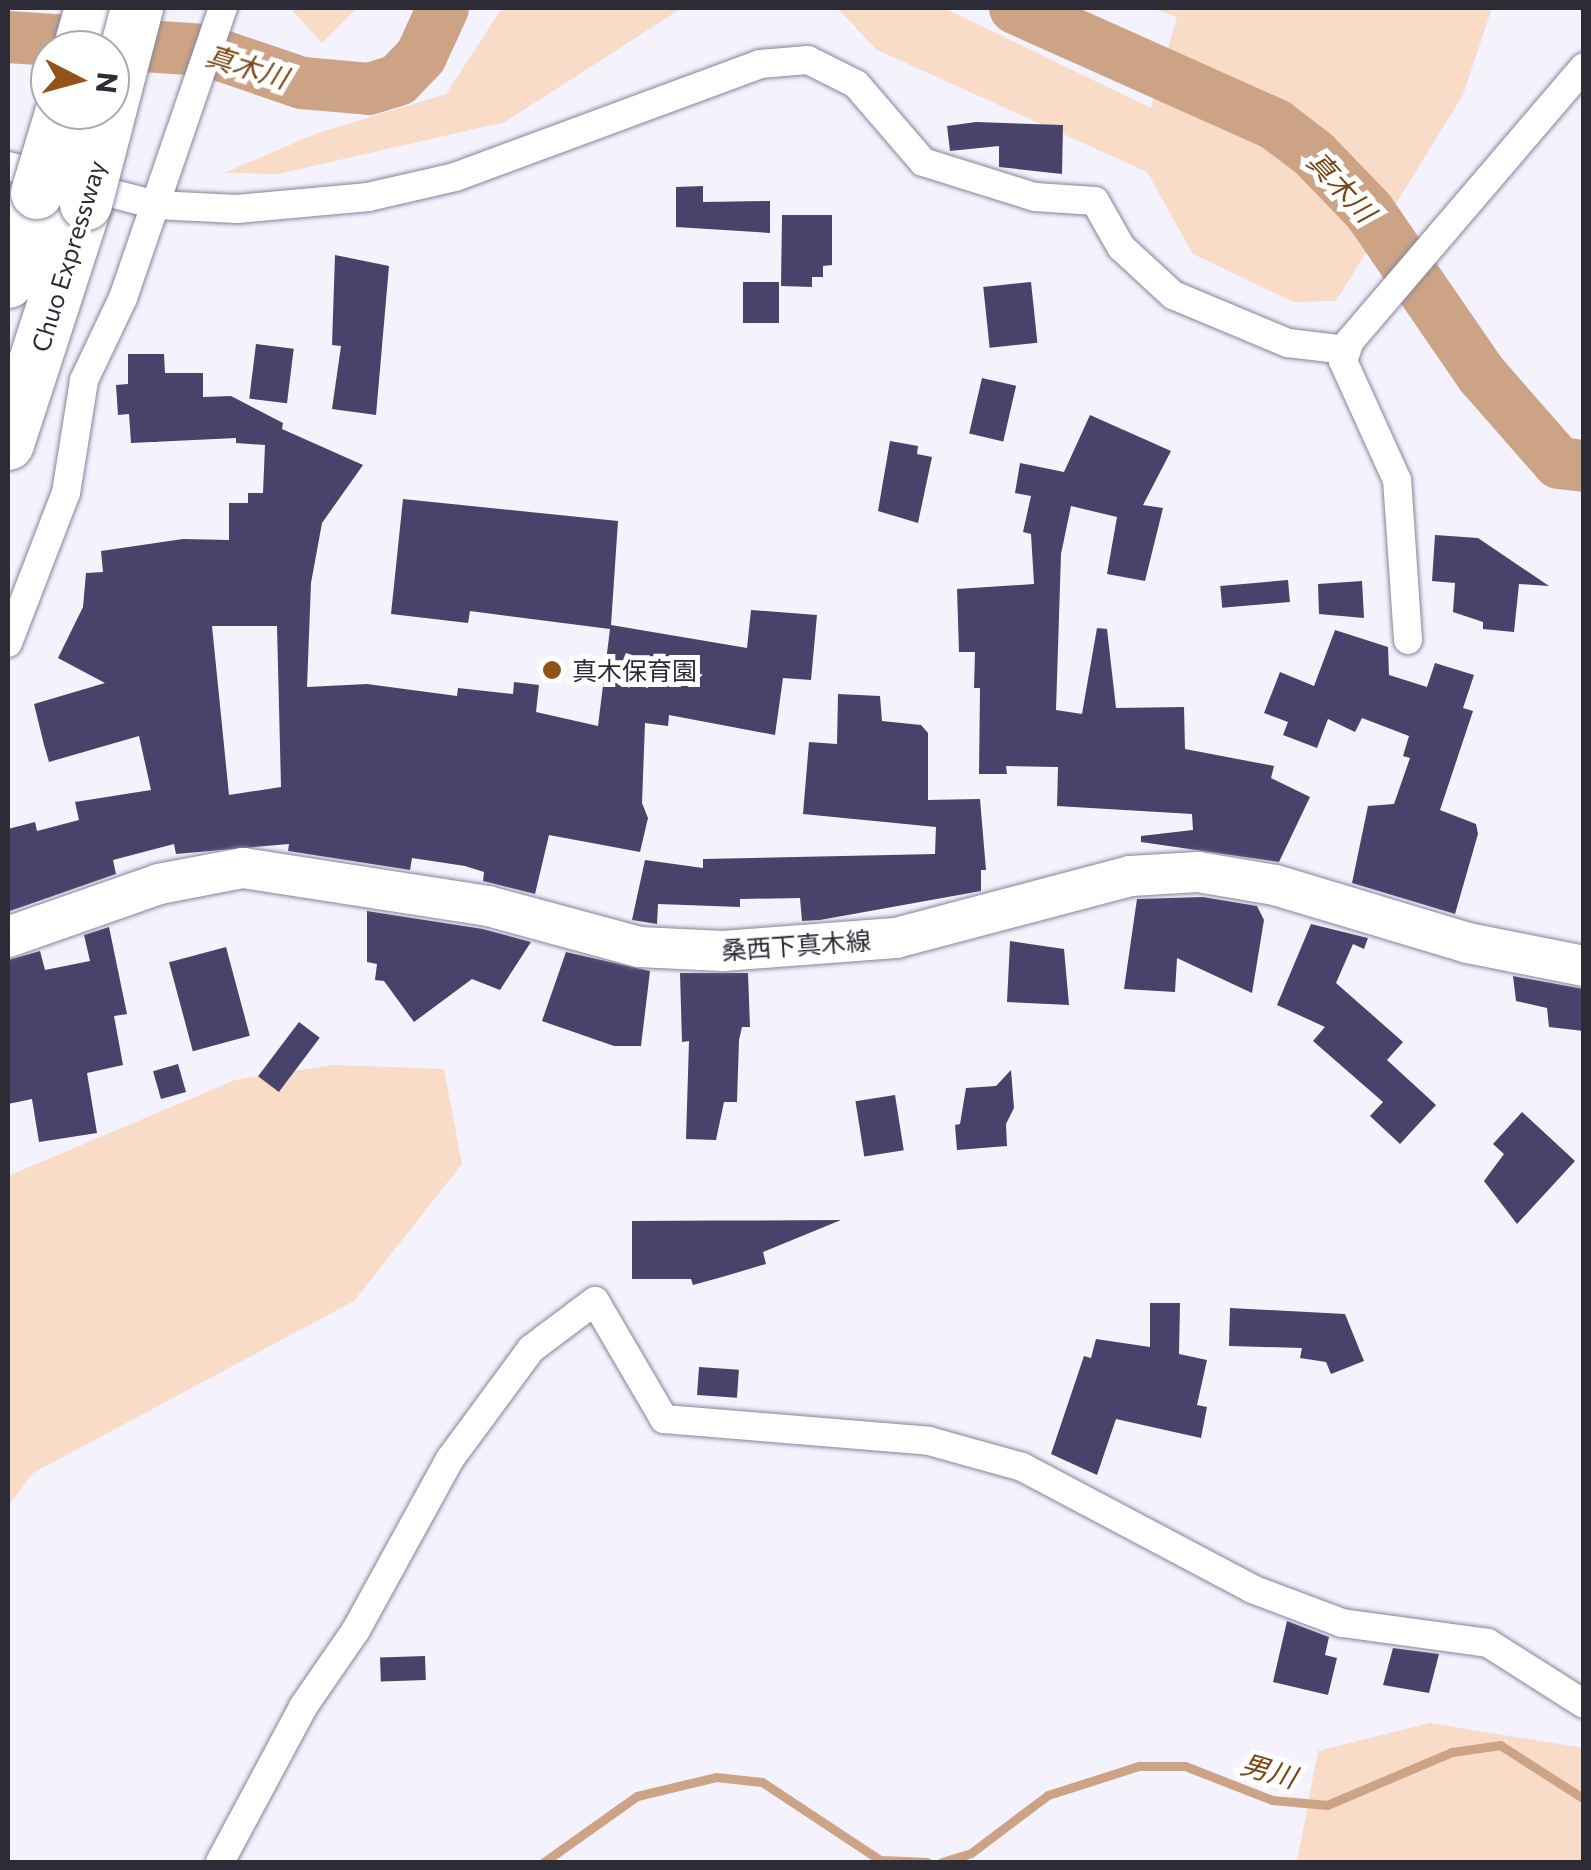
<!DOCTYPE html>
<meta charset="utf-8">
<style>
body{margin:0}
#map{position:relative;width:1591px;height:1870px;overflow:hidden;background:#f3f2fd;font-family:Commissioner,"Noto Sans JP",sans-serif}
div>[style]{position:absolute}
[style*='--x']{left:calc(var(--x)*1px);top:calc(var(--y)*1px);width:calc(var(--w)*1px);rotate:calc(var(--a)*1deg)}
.green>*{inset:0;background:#f8dcc8}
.stream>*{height:9px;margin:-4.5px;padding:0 4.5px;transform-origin:4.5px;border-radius:4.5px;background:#cca384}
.river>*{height:52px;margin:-26px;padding:0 26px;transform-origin:26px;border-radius:26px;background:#cca384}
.building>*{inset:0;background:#48436a;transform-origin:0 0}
.roads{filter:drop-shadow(0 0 2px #86839d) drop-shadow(0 0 2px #86839d)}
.street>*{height:28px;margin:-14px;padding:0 14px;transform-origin:14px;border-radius:14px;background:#fff}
.secondary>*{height:40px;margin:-20px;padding:0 20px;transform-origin:20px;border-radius:20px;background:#fff}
.highway>*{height:52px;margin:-26px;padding:0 26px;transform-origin:26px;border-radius:26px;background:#fff}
.bridges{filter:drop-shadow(0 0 2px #86839d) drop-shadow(0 0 2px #86839d)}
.highway-bridge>*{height:52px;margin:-26px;padding:0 26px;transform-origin:26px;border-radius:26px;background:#fff}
.dots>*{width:28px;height:28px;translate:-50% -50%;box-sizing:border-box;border:5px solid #fff;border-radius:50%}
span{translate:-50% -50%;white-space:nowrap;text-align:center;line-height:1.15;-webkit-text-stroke:10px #fff;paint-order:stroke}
.street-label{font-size:25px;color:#2d2c36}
.poi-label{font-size:25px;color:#2d2c36}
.left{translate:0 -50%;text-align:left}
.water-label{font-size:28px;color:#794513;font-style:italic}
.frame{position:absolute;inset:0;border:10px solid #2d2c36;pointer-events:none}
.north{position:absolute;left:30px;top:30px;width:100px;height:100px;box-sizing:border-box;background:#fff;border:2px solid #ababaf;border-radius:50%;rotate:96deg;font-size:28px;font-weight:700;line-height:40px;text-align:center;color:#2d2c36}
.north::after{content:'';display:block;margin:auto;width:35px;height:45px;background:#915318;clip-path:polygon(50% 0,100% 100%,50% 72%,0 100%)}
</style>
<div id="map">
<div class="green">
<i style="clip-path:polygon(290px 8px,357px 8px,322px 43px)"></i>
<i style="clip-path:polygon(502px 8px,682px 8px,505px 122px,278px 174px,224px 173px,315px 134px,446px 94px)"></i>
<i style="clip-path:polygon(837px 8px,944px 8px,1151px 108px,1177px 17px,1152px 8px,1492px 8px,1463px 95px,1336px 301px,1293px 302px,1193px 254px,1147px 172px,877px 50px)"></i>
<i style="clip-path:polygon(334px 1065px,444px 1069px,462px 1164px,354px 1301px,33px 1473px,8px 1506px,8px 1176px,235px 1080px)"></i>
<i style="clip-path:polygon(1430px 1723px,1583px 1748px,1583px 1862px,1297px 1862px,1318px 1751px)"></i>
</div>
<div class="stream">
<i style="--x:544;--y:1862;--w:114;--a:-35.4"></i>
<i style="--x:637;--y:1796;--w:81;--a:-13.5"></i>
<i style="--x:716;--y:1777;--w:46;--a:6.2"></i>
<i style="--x:762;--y:1782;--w:141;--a:33.5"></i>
<i style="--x:880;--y:1860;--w:47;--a:2.4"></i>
<i style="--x:942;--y:1862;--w:30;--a:-17"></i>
<i style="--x:971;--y:1853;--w:96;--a:-37"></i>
<i style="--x:1048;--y:1795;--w:96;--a:-17.7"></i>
<i style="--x:1139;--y:1766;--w:46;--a:0"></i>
<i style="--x:1185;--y:1766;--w:93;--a:21.3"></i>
<i style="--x:1272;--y:1800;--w:55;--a:5.2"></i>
<i style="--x:1327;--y:1805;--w:136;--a:-23"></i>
<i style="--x:1452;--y:1752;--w:49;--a:-8.3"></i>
<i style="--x:1500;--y:1745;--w:100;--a:32.7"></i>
</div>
<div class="river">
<i style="--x:1015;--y:8;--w:286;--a:24.1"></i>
<i style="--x:1276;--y:125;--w:48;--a:37.3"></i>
<i style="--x:1314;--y:154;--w:79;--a:46"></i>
<i style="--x:1369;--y:211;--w:198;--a:55.5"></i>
<i style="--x:1481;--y:374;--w:118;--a:48.8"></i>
<i style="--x:1559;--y:463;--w:25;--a:7"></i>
<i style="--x:8;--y:37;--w:197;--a:3.8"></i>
<i style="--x:205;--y:50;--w:102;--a:18.8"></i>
<i style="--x:302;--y:83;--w:67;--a:5.1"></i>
<i style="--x:369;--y:89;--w:30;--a:-17"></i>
<i style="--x:398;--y:80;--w:33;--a:-46"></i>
<i style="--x:421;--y:56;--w:53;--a:-65.4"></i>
</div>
<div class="building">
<i style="clip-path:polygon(976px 122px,1063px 125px,1062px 174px,999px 167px,999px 146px,950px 151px,947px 126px)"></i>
<i style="clip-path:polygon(703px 186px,703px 202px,770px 201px,770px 233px,676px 227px,676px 187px)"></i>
<i style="clip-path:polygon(782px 215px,832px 215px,832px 265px,823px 266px,823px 277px,812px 277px,812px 287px,781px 286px)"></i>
<i style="clip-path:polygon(335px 255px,389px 266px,376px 415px,332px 409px,341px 346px,332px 345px)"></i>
<i style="left:743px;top:282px;width:36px;height:41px"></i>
<i style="left:1031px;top:282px;width:61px;height:48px;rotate:84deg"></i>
<i style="left:256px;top:344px;width:38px;height:55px;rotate:7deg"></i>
<i style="clip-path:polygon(evenodd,128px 354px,164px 354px,165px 373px,203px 373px,203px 397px,231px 396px,283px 423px,282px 429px,363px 465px,322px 523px,311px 583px,307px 687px,367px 684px,457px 696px,458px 688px,513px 694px,514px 682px,539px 685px,536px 712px,598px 726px,610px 629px,470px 611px,468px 623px,391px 614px,403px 499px,618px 521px,611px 625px,747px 648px,751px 610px,817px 615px,811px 680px,783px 678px,775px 735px,669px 715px,668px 726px,645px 723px,642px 803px,648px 818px,640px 852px,549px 835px,535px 894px,483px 881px,484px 872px,465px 866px,412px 858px,410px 870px,288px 851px,289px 844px,176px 854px,174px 844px,113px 860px,116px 874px,10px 911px,8px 829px,35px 822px,37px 831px,79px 820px,75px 802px,151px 790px,139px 736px,49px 762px,44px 745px,34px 704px,105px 683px,58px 658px,83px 607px,86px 573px,103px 572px,101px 551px,183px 539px,229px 540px,229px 503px,248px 503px,248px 493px,263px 493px,265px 445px,236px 443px,236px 438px,131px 443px,129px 414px,118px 415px,116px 385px,128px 384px,128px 354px,212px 626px,277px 626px,281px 787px,229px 795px,212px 626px)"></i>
<i style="left:982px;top:378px;width:35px;height:57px;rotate:13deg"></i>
<i style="clip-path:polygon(1090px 415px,1171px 451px,1143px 505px,1163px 508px,1145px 581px,1107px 574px,1117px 517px,1071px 506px,1061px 554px,1056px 710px,1082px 714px,1097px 628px,1107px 629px,1116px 708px,1184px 707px,1185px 749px,1274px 766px,1271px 778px,1310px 797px,1279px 862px,1141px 842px,1141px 836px,1193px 830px,1192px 814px,1057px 806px,1058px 767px,1006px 766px,1007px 774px,979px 774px,980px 688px,974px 688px,975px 652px,959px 652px,957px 589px,1034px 584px,1031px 534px,1023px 532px,1031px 496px,1015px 493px,1020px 463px,1064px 472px)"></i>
<i style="clip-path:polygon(890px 441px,918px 446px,917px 454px,932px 457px,918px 523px,878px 511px)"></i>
<i style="clip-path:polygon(1435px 535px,1478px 538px,1549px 586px,1519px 584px,1514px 632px,1483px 629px,1483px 622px,1453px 612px,1455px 583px,1432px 581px)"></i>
<i style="left:1288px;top:580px;width:22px;height:68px;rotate:85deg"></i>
<i style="clip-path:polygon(1362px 581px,1364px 618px,1319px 614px,1318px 584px)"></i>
<i style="clip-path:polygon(1335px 630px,1388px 647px,1389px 675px,1427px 687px,1435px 663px,1474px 675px,1463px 708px,1473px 711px,1440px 810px,1476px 824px,1478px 834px,1455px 914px,1352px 883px,1368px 806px,1394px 804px,1410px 758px,1403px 756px,1409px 736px,1362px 718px,1355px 732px,1328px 719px,1317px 748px,1283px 735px,1288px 722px,1264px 713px,1280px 672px,1314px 686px)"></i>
<i style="clip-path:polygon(838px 694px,880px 696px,882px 721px,921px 725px,928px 733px,928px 800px,980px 799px,986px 870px,981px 870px,981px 891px,820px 920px,802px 921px,800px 898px,740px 899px,740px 907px,658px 904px,657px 924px,632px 920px,645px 860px,703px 868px,703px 859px,935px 854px,936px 827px,803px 814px,809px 742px,837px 744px)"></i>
<i style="clip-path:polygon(1203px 897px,1257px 906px,1264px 920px,1252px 993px,1177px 958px,1175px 992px,1124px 989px,1137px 899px)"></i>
<i style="clip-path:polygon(367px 911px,483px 929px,531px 942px,500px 990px,472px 979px,414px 1022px,384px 981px,375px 980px,377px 964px,367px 962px)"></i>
<i style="clip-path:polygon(1311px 924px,1368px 938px,1364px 949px,1353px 944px,1336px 983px,1403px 1042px,1387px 1060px,1436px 1105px,1400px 1144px,1370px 1116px,1383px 1102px,1313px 1041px,1325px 1027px,1277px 1005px)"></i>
<i style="clip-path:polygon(109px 927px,127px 1014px,114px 1016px,123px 1065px,87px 1073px,97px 1133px,39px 1142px,32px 1099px,8px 1104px,8px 960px,40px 951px,45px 970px,90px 961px,84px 935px)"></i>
<i style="clip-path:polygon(1010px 941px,1064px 949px,1069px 1005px,1007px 1002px)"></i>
<i style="left:226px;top:947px;width:92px;height:59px;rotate:75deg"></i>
<i style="clip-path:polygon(566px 952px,650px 971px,641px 1046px,614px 1046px,542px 1021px)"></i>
<i style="clip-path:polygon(680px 973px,748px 973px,750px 1027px,742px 1027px,739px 1040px,737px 1102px,724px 1102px,716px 1140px,686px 1139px,689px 1041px,682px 1042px)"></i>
<i style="clip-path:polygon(1513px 976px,1584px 989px,1584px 1031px,1549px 1027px,1547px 1008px,1516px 1001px)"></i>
<i style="left:299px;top:1022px;width:26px;height:68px;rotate:37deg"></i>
<i style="left:178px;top:1064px;width:29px;height:26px;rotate:74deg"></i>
<i style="clip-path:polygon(1011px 1070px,1014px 1108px,1006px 1124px,1007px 1146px,957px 1150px,955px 1125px,960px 1124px,966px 1088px,996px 1086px)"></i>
<i style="left:895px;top:1095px;width:56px;height:40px;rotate:81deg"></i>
<i style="clip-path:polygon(1522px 1112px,1575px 1161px,1517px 1224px,1484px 1181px,1504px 1154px,1493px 1144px)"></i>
<i style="clip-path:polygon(841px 1220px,763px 1252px,766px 1264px,722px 1277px,693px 1285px,691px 1279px,632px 1279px,632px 1221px)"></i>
<i style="clip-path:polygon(1150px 1303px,1180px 1303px,1179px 1354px,1207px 1360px,1197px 1405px,1207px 1407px,1201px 1438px,1116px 1419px,1097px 1475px,1051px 1454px,1084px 1356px,1091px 1358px,1096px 1339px,1150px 1347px)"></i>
<i style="clip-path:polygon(1230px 1308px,1345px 1314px,1364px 1361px,1331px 1374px,1326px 1362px,1300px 1358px,1302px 1348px,1229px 1346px)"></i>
<i style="left:699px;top:1367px;width:40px;height:28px;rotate:4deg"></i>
<i style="clip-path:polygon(1287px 1621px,1329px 1637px,1325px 1655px,1337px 1658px,1328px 1695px,1273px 1682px)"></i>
<i style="clip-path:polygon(1393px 1648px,1439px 1654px,1429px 1693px,1383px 1685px)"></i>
<i style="left:425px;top:1656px;width:24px;height:45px;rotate:88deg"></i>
</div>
<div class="roads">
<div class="street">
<i style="--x:8;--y:166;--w:153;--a:14.8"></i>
<i style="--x:156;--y:205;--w:81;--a:2.8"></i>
<i style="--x:237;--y:209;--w:132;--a:-5.2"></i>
<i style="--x:368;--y:197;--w:89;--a:-12.9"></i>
<i style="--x:455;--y:177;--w:325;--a:-20.3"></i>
<i style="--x:760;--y:64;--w:48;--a:-4.8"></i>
<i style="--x:808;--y:60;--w:54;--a:26.6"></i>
<i style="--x:856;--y:84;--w:103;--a:49.3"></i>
<i style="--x:923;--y:162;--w:117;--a:17.4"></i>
<i style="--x:1035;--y:197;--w:60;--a:3.8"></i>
<i style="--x:1095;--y:201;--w:53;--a:60.5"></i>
<i style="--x:1121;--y:247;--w:71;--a:42.7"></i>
<i style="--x:1173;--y:295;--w:125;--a:22.7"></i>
<i style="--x:1288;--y:343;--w:59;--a:6.8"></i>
<i style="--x:1408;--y:640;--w:160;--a:-93.9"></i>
<i style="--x:1397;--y:480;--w:131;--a:-114.4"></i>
<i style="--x:1343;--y:361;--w:21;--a:-71"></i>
<i style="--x:1350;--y:341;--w:360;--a:-49.5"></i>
<i style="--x:8;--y:643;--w:161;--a:-68.9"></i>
<i style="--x:66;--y:493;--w:114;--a:-80.9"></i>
<i style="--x:84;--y:380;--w:91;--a:-64.6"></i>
<i style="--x:123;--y:298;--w:307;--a:-71"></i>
<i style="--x:220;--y:1862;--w:176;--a:-61.8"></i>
<i style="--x:303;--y:1707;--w:93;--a:-55.5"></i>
<i style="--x:356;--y:1630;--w:195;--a:-61.2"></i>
<i style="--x:450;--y:1459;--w:137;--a:-53.6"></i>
<i style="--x:531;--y:1349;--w:80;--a:-36.9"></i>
<i style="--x:595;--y:1301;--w:137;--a:59.7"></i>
<i style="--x:664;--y:1419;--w:266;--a:4.7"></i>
<i style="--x:929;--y:1441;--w:97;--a:15.6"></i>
<i style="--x:1022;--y:1467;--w:260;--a:27.9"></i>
<i style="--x:1252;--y:1589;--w:96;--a:20.7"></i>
<i style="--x:1342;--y:1623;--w:147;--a:7.8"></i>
<i style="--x:1488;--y:1643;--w:114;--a:32.4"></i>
</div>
<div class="secondary">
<i style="--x:8;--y:937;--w:160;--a:-19.3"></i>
<i style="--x:159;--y:884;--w:86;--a:-10.8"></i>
<i style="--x:243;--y:868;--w:248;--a:8.8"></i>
<i style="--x:488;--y:906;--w:156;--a:15.2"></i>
<i style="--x:639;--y:947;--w:84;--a:2.7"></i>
<i style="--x:723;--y:951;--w:173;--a:-4.3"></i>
<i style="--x:896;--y:938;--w:242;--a:-14.8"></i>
<i style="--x:1130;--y:876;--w:68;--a:-3.4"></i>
<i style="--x:1198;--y:872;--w:78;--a:9.6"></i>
<i style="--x:1275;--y:885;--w:202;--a:16.7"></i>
<i style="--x:1468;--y:943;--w:118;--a:11.2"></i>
</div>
<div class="highway">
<i style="--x:79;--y:50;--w:44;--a:-74.1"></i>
<i style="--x:8;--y:282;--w:94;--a:-72"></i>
<i style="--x:8;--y:444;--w:252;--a:-72"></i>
</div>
</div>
<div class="bridges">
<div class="highway-bridge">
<i style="--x:37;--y:193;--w:87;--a:-73.2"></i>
<i style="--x:86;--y:204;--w:203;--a:-75.4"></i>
</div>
</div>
<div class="dots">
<i style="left:552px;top:670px;background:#915318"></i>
</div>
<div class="street-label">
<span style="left:68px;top:256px;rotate:-73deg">Chuo Expressway</span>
<span style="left:796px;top:945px;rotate:-4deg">桑西下真木線</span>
</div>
<div class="poi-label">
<span class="left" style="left:572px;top:670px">真木保育園</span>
</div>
<div class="water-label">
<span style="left:247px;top:66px;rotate:17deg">真木川</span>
<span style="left:1342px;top:186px;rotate:47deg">真木川</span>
<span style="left:1269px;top:1770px;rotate:16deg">男川</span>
</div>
<div class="frame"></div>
<div class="north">N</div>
</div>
